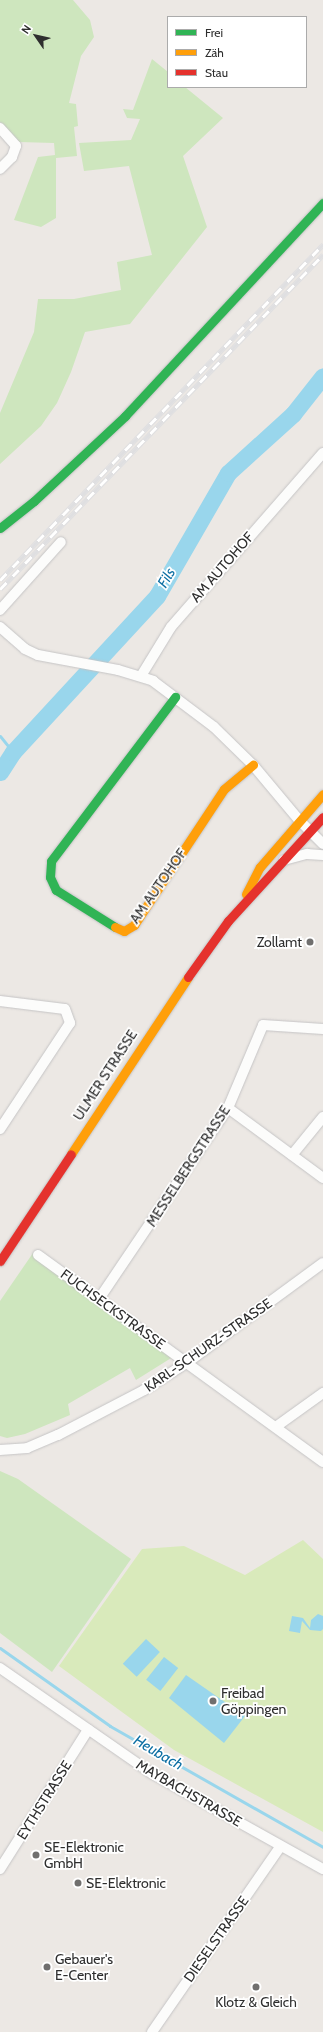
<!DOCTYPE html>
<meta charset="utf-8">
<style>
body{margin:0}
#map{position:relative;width:323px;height:2032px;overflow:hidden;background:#ece8e4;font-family:Cabin,sans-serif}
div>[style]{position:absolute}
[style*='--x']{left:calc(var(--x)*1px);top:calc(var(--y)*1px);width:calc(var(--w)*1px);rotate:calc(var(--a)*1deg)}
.green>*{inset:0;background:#cee6be}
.pitch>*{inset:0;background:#d9eabb}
.water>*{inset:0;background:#99d6ec;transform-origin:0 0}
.stream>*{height:3px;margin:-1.5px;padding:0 1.5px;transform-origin:1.5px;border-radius:1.5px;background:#99d6ec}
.river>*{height:17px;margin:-8.5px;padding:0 8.5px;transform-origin:8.5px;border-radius:8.5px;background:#99d6ec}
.roads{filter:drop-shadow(0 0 1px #c5c4c5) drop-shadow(0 0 1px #c5c4c5)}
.street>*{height:10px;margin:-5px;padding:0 5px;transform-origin:5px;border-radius:5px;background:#fcfcfb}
.fast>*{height:9px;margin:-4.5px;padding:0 4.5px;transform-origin:4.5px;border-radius:4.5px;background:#30b455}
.slow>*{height:9px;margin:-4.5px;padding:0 4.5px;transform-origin:4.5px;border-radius:4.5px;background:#ff9f0a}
.jam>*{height:9px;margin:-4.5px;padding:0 4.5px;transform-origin:4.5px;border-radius:4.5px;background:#e5322d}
.rail>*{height:4.5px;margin-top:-2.25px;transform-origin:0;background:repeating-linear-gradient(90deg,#fff 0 9px,#dfdfe1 0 18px);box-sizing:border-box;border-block:1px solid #dfdfe1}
.dots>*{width:11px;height:11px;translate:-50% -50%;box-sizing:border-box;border:2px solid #fff;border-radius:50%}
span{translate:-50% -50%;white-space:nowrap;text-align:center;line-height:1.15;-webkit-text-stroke:3.5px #fff;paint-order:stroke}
.street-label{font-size:14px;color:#2e2e2e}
.poi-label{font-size:14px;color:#2e2e2e}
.right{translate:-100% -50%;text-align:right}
.left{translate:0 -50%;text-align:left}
.water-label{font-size:15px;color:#0d6fa3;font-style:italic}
.legend{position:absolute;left:167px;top:16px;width:140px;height:72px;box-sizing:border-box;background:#fff;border:1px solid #ababab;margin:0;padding:5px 7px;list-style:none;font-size:12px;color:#2e2e2e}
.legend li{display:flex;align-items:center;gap:8px;height:20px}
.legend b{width:20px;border:1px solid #ababab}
.north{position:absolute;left:16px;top:16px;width:40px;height:40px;-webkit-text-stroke:3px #fff;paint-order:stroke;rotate:304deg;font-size:11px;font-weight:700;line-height:16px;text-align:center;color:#2e2e2e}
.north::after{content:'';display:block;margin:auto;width:14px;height:18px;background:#2e2e2e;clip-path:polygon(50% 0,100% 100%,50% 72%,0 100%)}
</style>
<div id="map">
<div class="green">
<i style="clip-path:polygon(0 0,73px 0,90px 20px,94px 37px,81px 56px,69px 103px,76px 104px,78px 126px,74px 127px,77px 156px,56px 158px,56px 218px,41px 227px,14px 220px,38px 157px,55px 155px,54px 143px,19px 142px,0 122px)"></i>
<i style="clip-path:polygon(152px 59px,168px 72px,168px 87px,185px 87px,223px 118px,183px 156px,207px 227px,130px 324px,85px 332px,71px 372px,57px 403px,41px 426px,0 464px,0 413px,34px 332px,38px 299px,74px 299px,121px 290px,117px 262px,152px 255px,129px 166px,84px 171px,79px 143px,131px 140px,140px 119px,127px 118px,123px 109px,133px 110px)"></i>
<i style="clip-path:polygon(33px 1253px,176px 1355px,136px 1380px,130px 1368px,68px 1404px,70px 1415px,25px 1434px,7px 1438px,0 1436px,0 1301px)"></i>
<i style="clip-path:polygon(0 1471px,18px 1479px,131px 1559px,52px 1672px,0 1633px)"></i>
</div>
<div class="pitch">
<i style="clip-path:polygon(303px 1540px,323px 1559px,323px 1832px,174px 1750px,59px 1666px,142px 1549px,184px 1546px,245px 1575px)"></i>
</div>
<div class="water">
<i style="clip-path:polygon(318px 1614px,323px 1616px,323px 1629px,321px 1631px,310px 1630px,302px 1621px,300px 1633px,289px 1631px,292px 1616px,303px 1618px,310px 1628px,311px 1620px)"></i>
<i style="left:146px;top:1639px;width:19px;height:34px;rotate:43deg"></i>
<i style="left:164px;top:1657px;width:18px;height:29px;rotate:38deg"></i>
<i style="clip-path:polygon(186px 1675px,245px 1716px,224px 1743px,169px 1698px)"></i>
</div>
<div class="stream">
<i style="--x:0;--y:736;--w:21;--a:51"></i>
<i style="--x:0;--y:1648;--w:135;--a:35.3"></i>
<i style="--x:110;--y:1726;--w:245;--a:29.6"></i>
</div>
<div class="river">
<i style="--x:0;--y:772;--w:24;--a:-57"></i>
<i style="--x:13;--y:752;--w:212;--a:-47.3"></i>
<i style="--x:157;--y:596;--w:142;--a:-60"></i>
<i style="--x:228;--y:473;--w:88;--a:-42.2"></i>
<i style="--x:293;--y:414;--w:48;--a:-51.7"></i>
</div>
<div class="roads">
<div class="street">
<i style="--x:0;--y:128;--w:24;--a:48"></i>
<i style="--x:16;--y:146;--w:12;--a:110"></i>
<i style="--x:12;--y:157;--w:17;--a:135"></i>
<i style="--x:0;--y:610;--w:91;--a:-48.1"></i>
<i style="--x:0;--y:627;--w:33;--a:41"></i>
<i style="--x:25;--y:649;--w:14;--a:25"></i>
<i style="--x:38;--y:655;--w:81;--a:10.6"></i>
<i style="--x:118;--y:670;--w:37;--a:17"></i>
<i style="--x:153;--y:681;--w:76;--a:37"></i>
<i style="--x:214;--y:727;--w:54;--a:44.3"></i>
<i style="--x:253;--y:765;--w:72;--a:50.1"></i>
<i style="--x:299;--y:820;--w:34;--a:45"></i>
<i style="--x:141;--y:676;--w:57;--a:-58.5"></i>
<i style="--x:171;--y:627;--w:231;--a:-48.9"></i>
<i style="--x:284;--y:860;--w:24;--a:-15"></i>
<i style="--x:307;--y:854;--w:16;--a:4"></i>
<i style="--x:0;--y:1001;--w:65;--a:7"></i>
<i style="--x:65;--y:1009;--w:15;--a:70"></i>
<i style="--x:70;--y:1023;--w:127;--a:123.4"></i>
<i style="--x:228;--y:1108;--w:118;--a:36.4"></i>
<i style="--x:292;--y:1155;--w:49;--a:-50.8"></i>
<i style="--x:38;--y:1255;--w:352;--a:36"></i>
<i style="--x:99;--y:1299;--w:230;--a:-56"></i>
<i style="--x:228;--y:1108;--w:90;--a:-67.1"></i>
<i style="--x:263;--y:1025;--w:60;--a:3.8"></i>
<i style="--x:277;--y:1426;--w:57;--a:-35.7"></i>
<i style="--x:0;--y:1450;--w:27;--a:-4"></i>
<i style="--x:27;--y:1448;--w:34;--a:-23"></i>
<i style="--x:58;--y:1435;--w:97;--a:-27.6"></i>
<i style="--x:144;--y:1390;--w:52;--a:-32.5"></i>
<i style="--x:188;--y:1362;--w:167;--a:-36.3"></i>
<i style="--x:0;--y:1668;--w:184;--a:34.8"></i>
<i style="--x:151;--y:1773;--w:197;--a:29.2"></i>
<i style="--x:0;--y:1869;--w:165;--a:-57.7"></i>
<i style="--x:152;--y:2032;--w:226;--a:-55.3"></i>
</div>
<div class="fast">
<i style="--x:0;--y:528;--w:43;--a:-38.5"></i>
<i style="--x:34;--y:501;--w:125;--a:-43"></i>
<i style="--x:125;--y:416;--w:291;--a:-47.1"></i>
<i style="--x:115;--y:927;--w:70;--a:-147.9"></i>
<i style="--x:56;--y:890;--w:14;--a:-115"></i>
<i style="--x:50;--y:877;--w:16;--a:-86"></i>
<i style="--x:51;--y:861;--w:206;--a:-52.9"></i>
</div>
<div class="slow">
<i style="--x:246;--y:894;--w:30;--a:-63"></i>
<i style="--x:260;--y:867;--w:96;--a:-49.2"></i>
<i style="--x:115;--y:927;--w:10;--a:24"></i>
<i style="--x:124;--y:931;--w:12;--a:-31"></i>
<i style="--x:134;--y:925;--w:163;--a:-56.5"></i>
<i style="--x:224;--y:789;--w:38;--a:-40"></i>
<i style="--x:71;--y:1154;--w:212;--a:-56.5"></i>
</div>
<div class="jam">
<i style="--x:188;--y:977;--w:69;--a:-54.5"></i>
<i style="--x:228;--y:921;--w:141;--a:-47.6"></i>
<i style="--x:0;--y:1261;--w:128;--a:-56.4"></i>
</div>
</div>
<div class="rail">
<i style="--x:0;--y:580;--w:466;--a:-46.1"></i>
<i style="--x:0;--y:589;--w:465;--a:-46"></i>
</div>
<div class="dots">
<i style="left:310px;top:942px;background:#706f6e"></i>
<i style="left:213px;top:1701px;background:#706f6e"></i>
<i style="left:36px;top:1855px;background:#706f6e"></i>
<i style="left:78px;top:1883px;background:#706f6e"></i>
<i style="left:47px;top:1967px;background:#706f6e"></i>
<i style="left:256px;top:1987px;background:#706f6e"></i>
</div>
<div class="street-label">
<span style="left:222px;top:567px;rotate:-49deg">AM AUTOHOF</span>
<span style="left:158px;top:886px;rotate:-55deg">AM AUTOHOF</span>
<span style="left:105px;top:1075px;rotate:-57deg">ULMER STRASSE</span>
<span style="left:188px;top:1166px;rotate:-57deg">MESSELBERGSTRASSE</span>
<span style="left:113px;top:1309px;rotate:36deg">FUCHSECKSTRASSE</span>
<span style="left:208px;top:1345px;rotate:-35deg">KARL-SCHURZ-STRASSE</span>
<span style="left:189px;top:1793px;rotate:30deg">MAYBACHSTRASSE</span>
<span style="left:44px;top:1800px;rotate:-58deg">EYTHSTRASSE</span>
<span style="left:216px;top:1939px;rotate:-55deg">DIESELSTRASSE</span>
</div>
<div class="poi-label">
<span class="right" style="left:302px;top:942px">Zollamt</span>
<span class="left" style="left:221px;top:1701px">Freibad<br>Göppingen</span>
<span class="left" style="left:44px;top:1855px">SE-Elektronic<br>GmbH</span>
<span class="left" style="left:86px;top:1883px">SE-Elektronic</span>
<span class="left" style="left:55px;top:1967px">Gebauer's<br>E-Center</span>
<span style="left:256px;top:2002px">Klotz &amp; Gleich</span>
</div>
<div class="water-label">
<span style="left:167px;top:578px;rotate:-60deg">Fils</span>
<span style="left:158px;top:1753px;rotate:30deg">Heubach</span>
</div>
<ul class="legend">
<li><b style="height:5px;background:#30b455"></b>Frei</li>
<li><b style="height:5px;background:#ff9f0a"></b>Zäh</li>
<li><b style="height:5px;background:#e5322d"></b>Stau</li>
</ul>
<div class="north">N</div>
</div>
